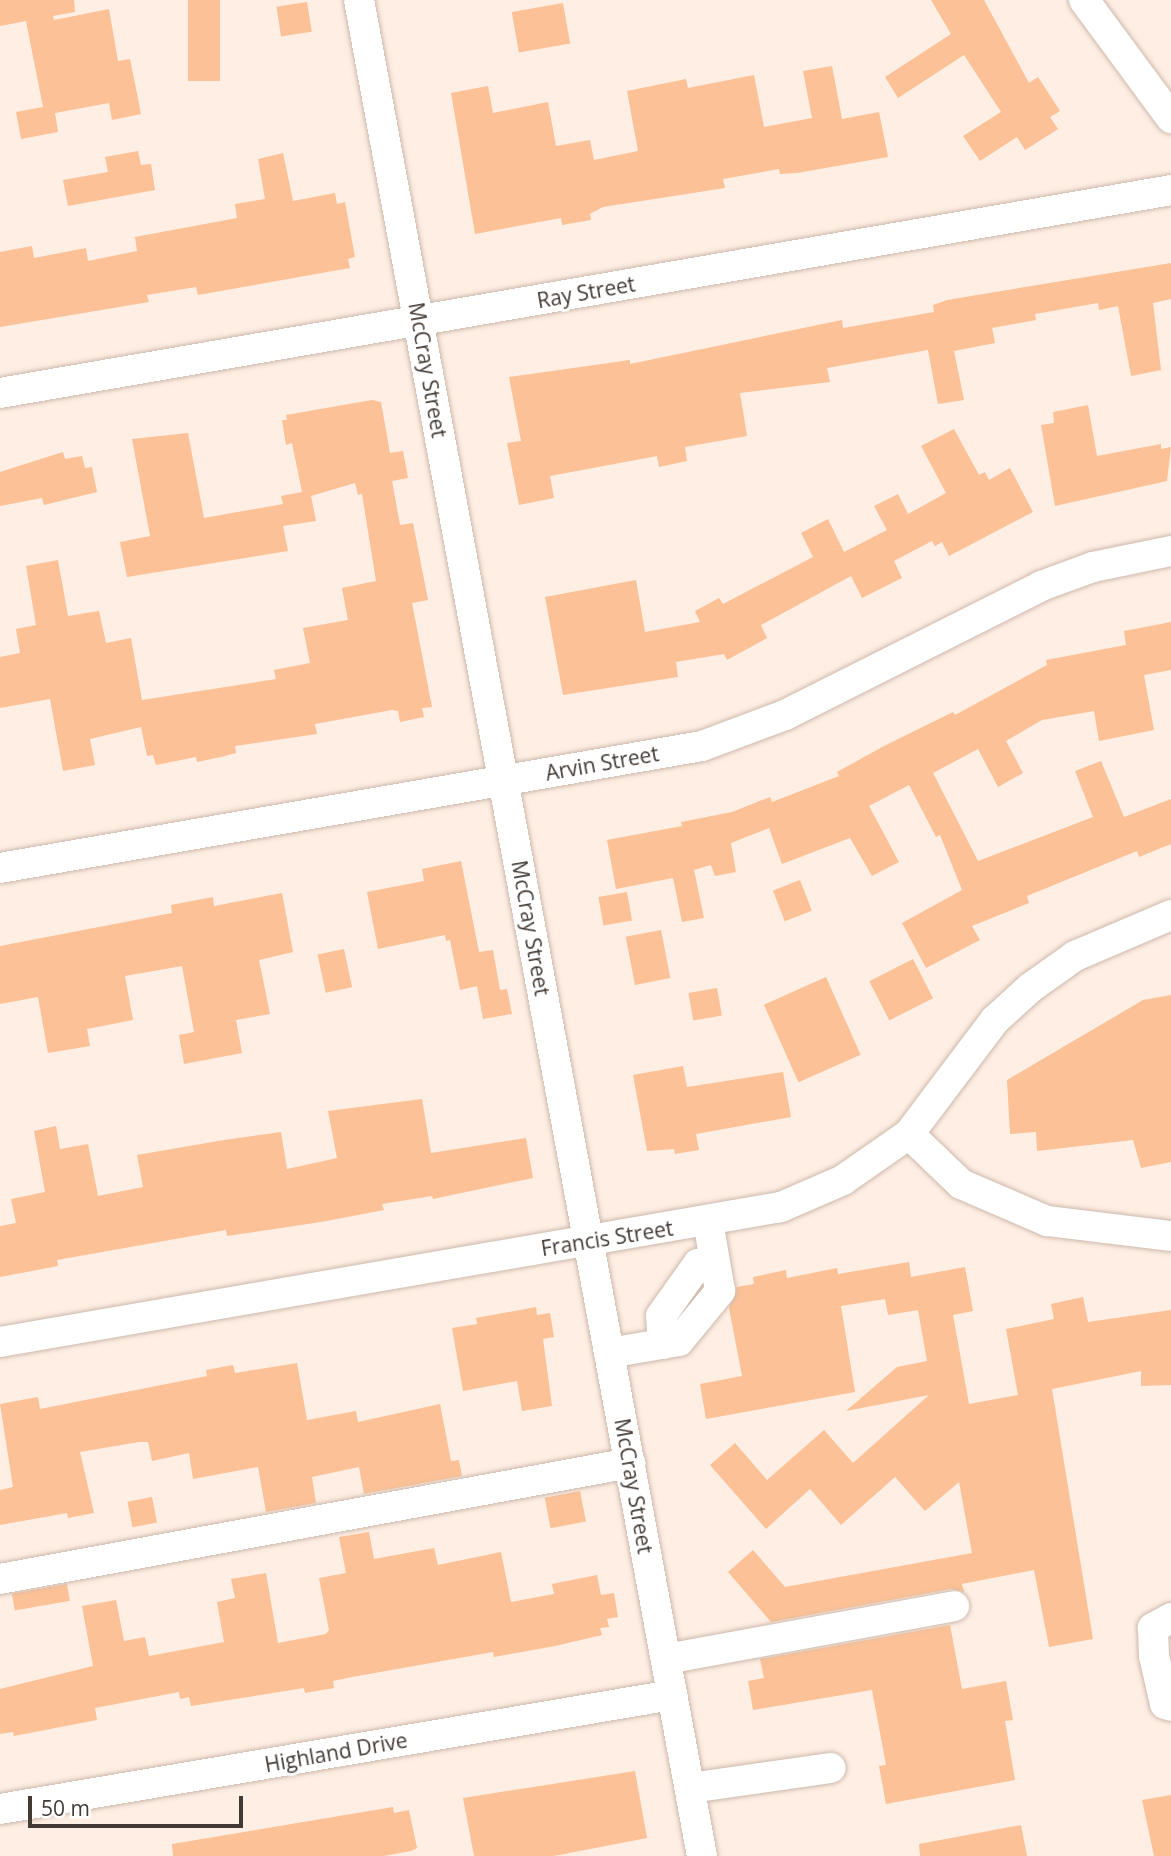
<!DOCTYPE html>
<style>
body{margin:0}
#map{position:relative;width:1171px;height:1856px;overflow:hidden;background:#feeee3;font-family:"Open Sans",sans-serif}
div>[style]{position:absolute}
[style*='--x']{left:calc(var(--x)*1px);top:calc(var(--y)*1px);width:calc(var(--w)*1px);rotate:calc(var(--a)*1deg)}
.building>*{inset:0;background:#fcc196;transform-origin:0 0}
.roads{filter:drop-shadow(0 0 2px #cdb9ac) drop-shadow(0 0 2px #cdb9ac)}
.minor>*{height:30px;margin:-15px;padding:0 15px;transform-origin:15px;border-radius:15px;background:#fff}
span{translate:-50% -50%;white-space:nowrap;text-align:center;line-height:1.15;-webkit-text-stroke:6px #fff;paint-order:stroke}
.street-label{font-size:21px;color:#423a35}
.scale{position:absolute;left:28px;top:1796px;width:215px;height:32px;box-sizing:border-box;border:4px solid #423a35;border-top:0;padding-left:9px;font-size:21px;line-height:24px;white-space:nowrap;color:#423a35;-webkit-text-stroke:5px #fff;paint-order:stroke}
</style>
<div id="map">
<div class="building">
<i style="clip-path:polygon(0 0,74px 0,75px 12px,53px 16px,54px 20px,109px 9px,118px 61px,130px 59px,141px 114px,112px 120px,109px 103px,55px 113px,58px 132px,21px 139px,16px 112px,43px 107px,26px 21px,0 26px)"></i>
<i style="left:188px;top:0;width:32px;height:81px"></i>
<i style="clip-path:polygon(931px 0,984px 0,1029px 83px,1038px 77px,1060px 111px,1050px 117px,1058px 129px,1025px 150px,1017px 137px,980px 161px,963px 136px,1001px 112px,964px 55px,898px 98px,885px 77px,951px 34px)"></i>
<i style="left:307px;top:2px;width:30px;height:31px;rotate:81deg"></i>
<i style="left:563px;top:3px;width:41px;height:52px;rotate:80deg"></i>
<i style="clip-path:polygon(832px 66px,842px 119px,879px 112px,888px 157px,797px 173px,780px 174px,779px 169px,723px 179px,725px 188px,603px 207px,590px 214px,591px 220px,562px 225px,561px 218px,475px 234px,451px 93px,488px 86px,493px 113px,548px 102px,556px 146px,590px 140px,594px 160px,638px 151px,627px 91px,686px 79px,688px 88px,754px 75px,764px 127px,812px 118px,803px 71px)"></i>
<i style="clip-path:polygon(138px 151px,141px 165px,151px 164px,155px 190px,68px 206px,63px 180px,108px 172px,105px 157px)"></i>
<i style="clip-path:polygon(283px 153px,293px 201px,335px 193px,337px 204px,345px 202px,355px 257px,348px 259px,350px 268px,198px 295px,196px 287px,147px 295px,149px 302px,0 327px,0 252px,32px 246px,34px 258px,86px 248px,88px 261px,137px 251px,135px 237px,237px 218px,235px 204px,265px 199px,258px 159px)"></i>
<i style="clip-path:polygon(1171px 263px,1171px 299px,1153px 303px,1161px 370px,1131px 376px,1118px 306px,1099px 310px,1098px 303px,1035px 314px,1036px 320px,992px 328px,995px 343px,954px 351px,964px 400px,938px 404px,928px 350px,827px 368px,830px 382px,740px 393px,747px 436px,685px 447px,687px 461px,659px 467px,657px 456px,550px 476px,554px 498px,519px 505px,507px 443px,521px 441px,509px 377px,630px 360px,630px 364px,842px 320px,843px 328px,934px 312px,933px 305px,947px 300px)"></i>
<i style="clip-path:polygon(372px 400px,381px 402px,390px 453px,403px 451px,408px 478px,392px 481px,400px 525px,413px 523px,428px 600px,412px 603px,432px 707px,422px 708px,424px 717px,400px 722px,398px 711px,392px 710px,315px 724px,317px 734px,235px 746px,236px 753px,221px 757px,197px 762px,196px 757px,156px 765px,153px 755px,147px 756px,141px 727px,90px 739px,95px 765px,63px 771px,50px 699px,0 708px,0 657px,20px 653px,16px 629px,36px 625px,26px 566px,58px 560px,68px 616px,99px 611px,106px 643px,131px 638px,142px 700px,276px 679px,274px 670px,310px 663px,303px 628px,348px 620px,342px 588px,376px 581px,362px 494px,358px 495px,355px 483px,311px 496px,316px 521px,283px 526px,288px 551px,127px 577px,120px 542px,150px 536px,132px 439px,188px 433px,204px 518px,283px 504px,281px 496px,302px 492px,292px 443px,286px 445px,282px 420px,287px 420px,286px 415px)"></i>
<i style="clip-path:polygon(1088px 405px,1097px 456px,1161px 444px,1161px 449px,1171px 447px,1167px 481px,1055px 506px,1041px 425px,1054px 423px,1053px 412px)"></i>
<i style="clip-path:polygon(954px 429px,979px 475px,985px 472px,989px 480px,1010px 468px,1033px 512px,949px 556px,942px 542px,935px 546px,932px 541px,894px 561px,902px 578px,862px 598px,851px 576px,761px 625px,767px 638px,727px 660px,724px 654px,676px 662px,678px 677px,563px 695px,545px 597px,636px 580px,645px 632px,700px 622px,695px 611px,719px 598px,723px 604px,813px 557px,801px 533px,828px 519px,844px 552px,887px 530px,874px 506px,898px 494px,908px 514px,946px 493px,921px 446px)"></i>
<i style="clip-path:polygon(63px 452px,65px 459px,82px 456px,85px 468px,92px 467px,97px 492px,44px 505px,42px 498px,0 506px,0 472px)"></i>
<i style="clip-path:polygon(1171px 622px,1171px 670px,1144px 675px,1154px 730px,1099px 741px,1094px 711px,1042px 720px,1006px 741px,1023px 773px,998px 787px,978px 749px,933px 773px,978px 861px,1093px 817px,1075px 771px,1101px 761px,1124px 817px,1171px 799px,1171px 844px,1139px 857px,1137px 851px,1027px 896px,1029px 903px,972px 926px,980px 940px,926px 968px,902px 923px,962px 890px,940px 835px,936px 837px,909px 785px,869px 806px,899px 862px,872px 876px,850px 838px,782px 864px,769px 828px,731px 843px,736px 872px,715px 876px,711px 865px,694px 870px,704px 918px,682px 922px,673px 878px,616px 889px,607px 840px,682px 826px,681px 822px,732px 812px,770px 797px,772px 802px,839px 776px,837px 772px,884px 746px,953px 712px,955px 715px,1047px 665px,1046px 660px,1126px 645px,1124px 631px)"></i>
<i style="clip-path:polygon(461px 861px,479px 952px,493px 950px,500px 990px,507px 989px,512px 1014px,483px 1019px,477px 986px,460px 990px,450px 940px,446px 941px,445px 935px,378px 949px,367px 892px,424px 881px,422px 869px)"></i>
<i style="left:800px;top:880px;width:33px;height:29px;rotate:69deg"></i>
<i style="left:627px;top:892px;width:29px;height:29px;rotate:80deg"></i>
<i style="clip-path:polygon(282px 893px,293px 952px,259px 960px,270px 1014px,236px 1020px,242px 1053px,184px 1064px,179px 1035px,194px 1032px,182px 966px,125px 976px,133px 1020px,87px 1029px,90px 1046px,48px 1053px,38px 997px,0 1004px,0 946px,172px 913px,171px 905px,213px 897px,214px 906px)"></i>
<i style="left:661px;top:930px;width:49px;height:36px;rotate:79deg"></i>
<i style="left:344px;top:949px;width:39px;height:27px;rotate:78deg"></i>
<i style="left:913px;top:959px;width:44px;height:49px;rotate:63deg"></i>
<i style="left:826px;top:977px;width:85px;height:68px;rotate:66deg"></i>
<i style="left:717px;top:988px;width:28px;height:29px;rotate:80deg"></i>
<i style="clip-path:polygon(1171px 995px,1171px 1162px,1141px 1168px,1133px 1140px,1037px 1151px,1036px 1132px,1010px 1134px,1007px 1080px,1143px 1000px)"></i>
<i style="clip-path:polygon(683px 1066px,687px 1087px,783px 1072px,791px 1117px,696px 1134px,699px 1150px,675px 1154px,674px 1149px,647px 1151px,633px 1075px)"></i>
<i style="clip-path:polygon(422px 1099px,431px 1153px,526px 1138px,533px 1178px,433px 1199px,432px 1196px,382px 1204px,384px 1210px,321px 1222px,227px 1236px,226px 1230px,57px 1260px,58px 1266px,0 1277px,0 1226px,16px 1223px,11px 1199px,45px 1192px,34px 1131px,56px 1126px,60px 1149px,88px 1144px,98px 1196px,143px 1187px,137px 1155px,224px 1140px,281px 1132px,287px 1169px,337px 1158px,328px 1111px)"></i>
<i style="clip-path:polygon(909px 1262px,911px 1277px,965px 1267px,973px 1311px,953px 1315px,969px 1404px,1018px 1395px,1006px 1329px,1054px 1319px,1051px 1304px,1083px 1297px,1088px 1322px,1171px 1310px,1171px 1385px,1141px 1386px,1141px 1371px,1052px 1389px,1093px 1639px,1049px 1647px,1034px 1570px,962px 1584px,964px 1592px,951px 1589px,771px 1622px,728px 1572px,753px 1550px,785px 1587px,972px 1553px,959px 1482px,925px 1511px,895px 1477px,841px 1525px,810px 1489px,766px 1529px,710px 1465px,735px 1443px,767px 1480px,824px 1430px,853px 1463px,929px 1395px,846px 1411px,897px 1367px,927px 1361px,918px 1310px,888px 1315px,885px 1299px,841px 1306px,855px 1392px,706px 1419px,700px 1384px,742px 1376px,729px 1308px,737px 1287px,754px 1284px,753px 1277px,786px 1270px,787px 1278px,837px 1268px,838px 1274px)"></i>
<i style="clip-path:polygon(536px 1307px,537px 1315px,550px 1313px,554px 1337px,543px 1339px,552px 1406px,522px 1411px,517px 1381px,463px 1391px,452px 1328px,477px 1324px,476px 1318px)"></i>
<i style="clip-path:polygon(297px 1363px,307px 1420px,356px 1411px,358px 1422px,440px 1404px,451px 1461px,459px 1460px,462px 1476px,364px 1494px,359px 1467px,312px 1477px,316px 1503px,266px 1512px,258px 1467px,193px 1479px,189px 1453px,152px 1461px,148px 1442px,139px 1442px,80px 1452px,94px 1513px,68px 1518px,67px 1513px,0 1525px,0 1490px,13px 1487px,0 1404px,38px 1397px,40px 1409px,207px 1376px,206px 1370px,233px 1365px,235px 1373px)"></i>
<i style="left:580px;top:1491px;width:31px;height:36px;rotate:79deg"></i>
<i style="left:152px;top:1497px;width:26px;height:25px;rotate:79deg"></i>
<i style="clip-path:polygon(369px 1532px,374px 1559px,434px 1548px,438px 1565px,501px 1552px,511px 1602px,554px 1594px,552px 1584px,597px 1575px,601px 1595px,614px 1593px,618px 1617px,607px 1619px,609px 1627px,600px 1628px,602px 1635px,555px 1646px,494px 1657px,493px 1652px,352px 1677px,333px 1681px,334px 1688px,305px 1693px,304px 1688px,191px 1706px,189px 1697px,180px 1699px,179px 1692px,95px 1708px,97px 1720px,14px 1736px,13px 1732px,0 1734px,0 1689px,93px 1666px,82px 1606px,116px 1600px,124px 1641px,145px 1637px,149px 1656px,224px 1642px,217px 1602px,235px 1598px,231px 1579px,266px 1573px,278px 1643px,326px 1634px,329px 1630px,319px 1578px,346px 1573px,339px 1537px)"></i>
<i style="left:67px;top:1584px;width:17px;height:56px;rotate:80deg"></i>
<i style="clip-path:polygon(950px 1625px,962px 1689px,1006px 1681px,1013px 1720px,1005px 1721px,1015px 1780px,886px 1804px,879px 1766px,886px 1765px,872px 1690px,753px 1710px,748px 1681px,764px 1678px,760px 1659px)"></i>
<i style="clip-path:polygon(635px 1771px,647px 1838px,554px 1856px,474px 1856px,463px 1798px)"></i>
<i style="clip-path:polygon(1171px 1795px,1171px 1856px,1154px 1856px,1142px 1800px)"></i>
<i style="clip-path:polygon(393px 1807px,394px 1813px,409px 1810px,417px 1848px,411px 1851px,384px 1856px,173px 1856px,172px 1844px)"></i>
<i style="clip-path:polygon(1021px 1825px,1027px 1856px,920px 1856px,919px 1844px)"></i>
</div>
<div class="roads">
<div class="minor">
<i style="--x:359;--y:0;--w:1887;--a:79.53"></i>
<i style="--x:1084;--y:0;--w:147;--a:53.6"></i>
<i style="--x:0;--y:393;--w:1188;--a:-9.83"></i>
<i style="--x:0;--y:868;--w:713;--a:-9.86"></i>
<i style="--x:702;--y:746;--w:89;--a:-20.5"></i>
<i style="--x:785;--y:715;--w:287;--a:-26.7"></i>
<i style="--x:1041;--y:586;--w:55;--a:-20.1"></i>
<i style="--x:1093;--y:567;--w:80;--a:-11.6"></i>
<i style="--x:909;--y:1134;--w:143;--a:-53"></i>
<i style="--x:995;--y:1020;--w:47;--a:-42.4"></i>
<i style="--x:1030;--y:988;--w:55;--a:-35.4"></i>
<i style="--x:1075;--y:956;--w:104;--a:-23.1"></i>
<i style="--x:0;--y:1342;--w:793;--a:-9.81"></i>
<i style="--x:781;--y:1207;--w:68;--a:-23.5"></i>
<i style="--x:843;--y:1180;--w:80;--a:-34.9"></i>
<i style="--x:909;--y:1134;--w:72;--a:43.9"></i>
<i style="--x:961;--y:1184;--w:94;--a:23.3"></i>
<i style="--x:1047;--y:1221;--w:125;--a:6.9"></i>
<i style="--x:663;--y:1344;--w:28;--a:-94"></i>
<i style="--x:661;--y:1316;--w:64;--a:-54.6"></i>
<i style="--x:698;--y:1264;--w:17;--a:-13"></i>
<i style="--x:609;--y:1353;--w:71;--a:-9.7"></i>
<i style="--x:679;--y:1341;--w:65;--a:-50.6"></i>
<i style="--x:720;--y:1291;--w:71;--a:-99.7"></i>
<i style="--x:0;--y:1579;--w:641;--a:-10.43"></i>
<i style="--x:1171;--y:1618;--w:21;--a:151"></i>
<i style="--x:1153;--y:1628;--w:28;--a:88"></i>
<i style="--x:1154;--y:1656;--w:49;--a:77.1"></i>
<i style="--x:1165;--y:1704;--w:6;--a:18"></i>
<i style="--x:666;--y:1659;--w:293;--a:-10.4"></i>
<i style="--x:690;--y:1788;--w:142;--a:-8.1"></i>
<i style="--x:0;--y:1809;--w:682;--a:-9.63"></i>
</div>
</div>
<div class="street-label">
<span style="left:586px;top:292px;rotate:-10deg">Ray Street</span>
<span style="left:428px;top:370px;rotate:80deg">McCray Street</span>
<span style="left:602px;top:763px;rotate:-10deg">Arvin Street</span>
<span style="left:531px;top:928px;rotate:80deg">McCray Street</span>
<span style="left:607px;top:1238px;rotate:-9deg">Francis Street</span>
<span style="left:634px;top:1486px;rotate:80deg">McCray Street</span>
<span style="left:336px;top:1752px;rotate:-10deg">Highland Drive</span>
</div>
<div class="scale">50 m</div>
</div>
